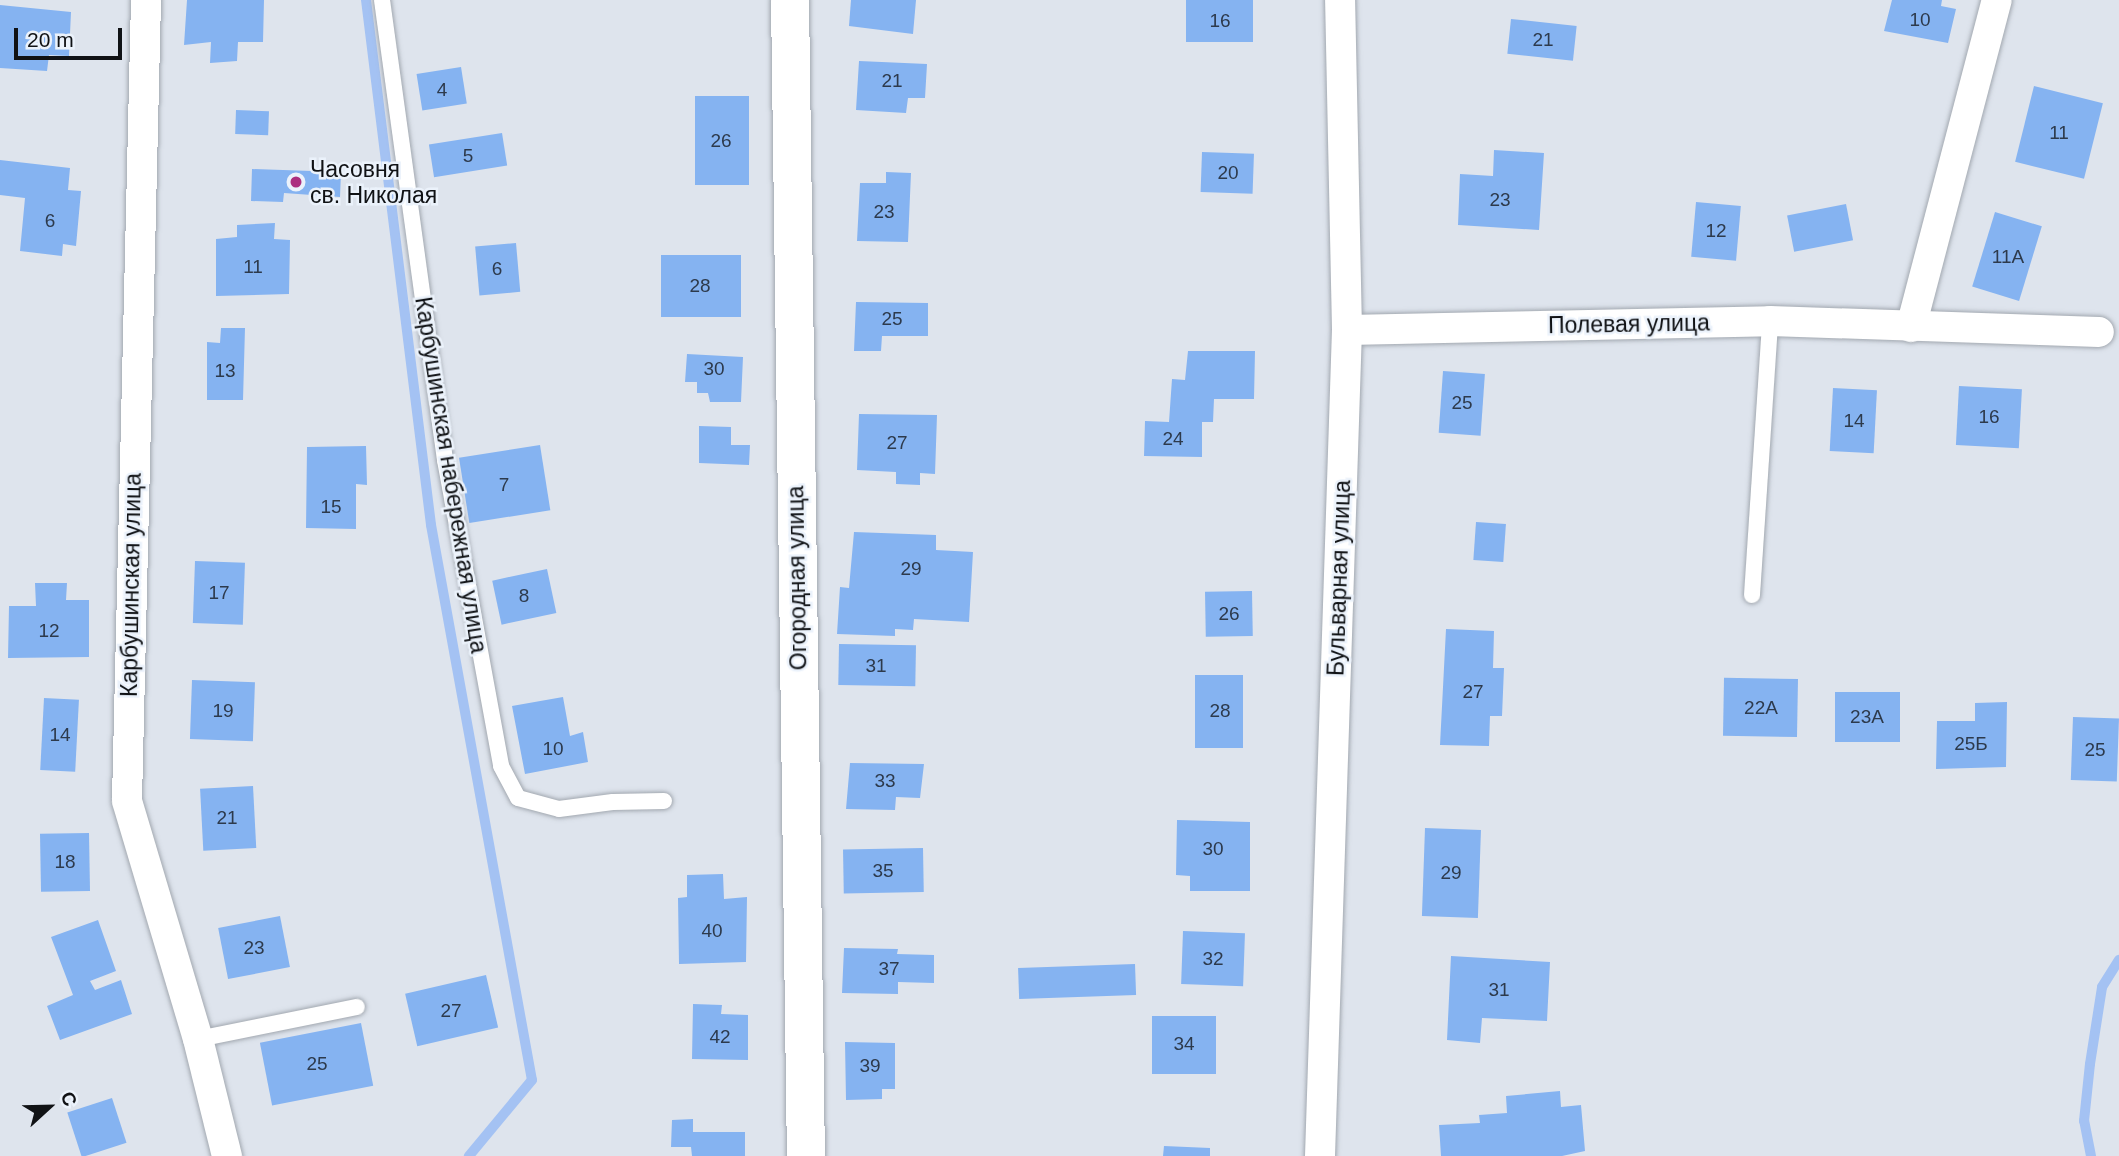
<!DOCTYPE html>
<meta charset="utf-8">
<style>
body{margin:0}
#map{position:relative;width:2119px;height:1156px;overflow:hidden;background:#dee4ed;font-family:Helvetica,sans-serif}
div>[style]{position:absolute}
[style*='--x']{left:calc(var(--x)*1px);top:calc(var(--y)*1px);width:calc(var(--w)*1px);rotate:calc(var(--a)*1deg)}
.stream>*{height:10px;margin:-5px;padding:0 5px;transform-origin:5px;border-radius:5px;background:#a4c2f3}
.building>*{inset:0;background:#85b3f1;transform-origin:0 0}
.roads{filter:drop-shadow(0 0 2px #a2a8b0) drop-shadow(0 0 2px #a2a8b0)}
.service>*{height:16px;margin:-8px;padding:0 8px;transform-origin:8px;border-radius:8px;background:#fff}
.minor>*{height:30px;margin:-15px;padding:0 15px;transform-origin:15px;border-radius:15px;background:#fff}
.tertiary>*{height:38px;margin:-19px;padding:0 19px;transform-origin:19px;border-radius:19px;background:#fff}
.dots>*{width:19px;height:19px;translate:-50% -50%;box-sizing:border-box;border:4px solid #ebf2fb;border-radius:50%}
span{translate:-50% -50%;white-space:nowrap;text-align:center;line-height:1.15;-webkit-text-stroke:5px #ebf2fb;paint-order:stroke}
.number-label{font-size:19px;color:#2d3a4c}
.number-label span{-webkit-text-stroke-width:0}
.poi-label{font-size:23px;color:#101215}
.left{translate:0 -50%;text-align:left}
.street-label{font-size:23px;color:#101215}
.north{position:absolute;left:14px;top:1072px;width:70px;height:70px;-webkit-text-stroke:5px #ebf2fb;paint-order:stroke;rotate:68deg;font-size:19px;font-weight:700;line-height:28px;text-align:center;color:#101215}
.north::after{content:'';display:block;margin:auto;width:24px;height:32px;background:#101215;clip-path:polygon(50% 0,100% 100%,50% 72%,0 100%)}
.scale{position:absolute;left:14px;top:28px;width:108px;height:32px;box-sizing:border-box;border:4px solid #101215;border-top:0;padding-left:9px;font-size:21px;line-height:24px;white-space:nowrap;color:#101215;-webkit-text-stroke:5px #ebf2fb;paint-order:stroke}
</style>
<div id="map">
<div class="stream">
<i style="--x:366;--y:0;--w:529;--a:82.94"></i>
<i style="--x:431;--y:525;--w:564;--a:79.69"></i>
<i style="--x:532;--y:1080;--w:99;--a:129.7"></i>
<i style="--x:2091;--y:1156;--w:36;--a:-101"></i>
<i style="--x:2084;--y:1121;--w:57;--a:-84"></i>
<i style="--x:2090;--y:1064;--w:78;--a:-81.1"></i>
<i style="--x:2102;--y:987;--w:32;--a:-58"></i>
</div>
<div class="building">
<i style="clip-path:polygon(187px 0,264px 0,263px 42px,238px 42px,237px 61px,210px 63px,211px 42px,184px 45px)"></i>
<i style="clip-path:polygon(851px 0,916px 0,913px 34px,849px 26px)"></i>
<i style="left:1186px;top:0;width:67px;height:42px"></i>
<i style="clip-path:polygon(1892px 0,1942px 0,1941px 6px,1956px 9px,1948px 43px,1884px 31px)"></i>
<i style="clip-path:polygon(0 5px,71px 12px,69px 56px,49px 55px,47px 71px,0 68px)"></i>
<i style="left:1511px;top:19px;width:66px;height:35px;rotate:6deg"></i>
<i style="clip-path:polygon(859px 61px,927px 64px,925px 98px,908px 98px,906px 113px,856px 110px)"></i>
<i style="left:461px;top:67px;width:37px;height:45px;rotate:81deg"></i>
<i style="left:2034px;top:86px;width:71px;height:78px;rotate:14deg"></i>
<i style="left:695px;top:96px;width:54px;height:89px"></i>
<i style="left:236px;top:110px;width:33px;height:24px;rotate:2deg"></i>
<i style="left:502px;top:133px;width:33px;height:74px;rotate:81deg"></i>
<i style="clip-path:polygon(1494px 150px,1544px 153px,1539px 230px,1458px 225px,1460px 174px,1493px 176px)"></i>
<i style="left:1202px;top:152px;width:52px;height:40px;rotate:2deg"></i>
<i style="clip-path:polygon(0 160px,70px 168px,68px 190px,81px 191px,76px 246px,63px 244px,62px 256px,20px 251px,25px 198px,0 195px)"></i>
<i style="clip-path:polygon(252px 169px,341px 172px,340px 197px,284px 193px,283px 202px,251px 201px)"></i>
<i style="clip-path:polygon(886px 172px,911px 173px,908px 242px,857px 241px,860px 183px,886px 183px)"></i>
<i style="left:1696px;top:202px;width:45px;height:55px;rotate:5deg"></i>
<i style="left:1846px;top:204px;width:37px;height:60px;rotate:79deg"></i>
<i style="left:1995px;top:212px;width:49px;height:78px;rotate:17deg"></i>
<i style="clip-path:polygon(275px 223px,274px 239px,290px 240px,289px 294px,216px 296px,216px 239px,237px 237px,237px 225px)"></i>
<i style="left:516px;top:243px;width:49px;height:41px;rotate:85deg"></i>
<i style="left:661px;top:255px;width:80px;height:62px"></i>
<i style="clip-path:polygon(856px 302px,928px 303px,928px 336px,882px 336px,881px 351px,854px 351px)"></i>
<i style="clip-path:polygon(221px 328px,245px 328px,243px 400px,207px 400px,207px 342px,220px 343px)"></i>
<i style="clip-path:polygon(1188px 351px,1255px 351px,1254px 399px,1214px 399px,1213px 422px,1202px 422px,1202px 457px,1144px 456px,1145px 421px,1169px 422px,1172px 379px,1185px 380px)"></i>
<i style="clip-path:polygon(687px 354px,743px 357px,741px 402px,710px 402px,708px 393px,697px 393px,697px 382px,685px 382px)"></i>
<i style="left:1443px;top:371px;width:42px;height:62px;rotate:4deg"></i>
<i style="left:1959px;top:386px;width:63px;height:59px;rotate:3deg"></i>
<i style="left:1833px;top:388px;width:44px;height:63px;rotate:3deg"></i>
<i style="clip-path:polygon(859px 414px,937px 415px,935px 474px,920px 473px,920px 485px,896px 484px,896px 472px,857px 470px)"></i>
<i style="clip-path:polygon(699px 426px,731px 427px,731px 445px,750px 445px,749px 465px,699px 463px)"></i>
<i style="left:540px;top:445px;width:66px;height:82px;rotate:81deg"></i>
<i style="clip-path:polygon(366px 446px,367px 485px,356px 484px,356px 529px,306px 528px,307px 447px)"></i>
<i style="left:1476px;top:522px;width:30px;height:38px;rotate:4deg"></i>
<i style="clip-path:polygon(854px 532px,936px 535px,936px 550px,973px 552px,969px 622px,914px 619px,913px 630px,895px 629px,895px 636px,837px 634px,840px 587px,849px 588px)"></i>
<i style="left:195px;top:561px;width:50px;height:62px;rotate:2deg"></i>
<i style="left:547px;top:569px;width:45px;height:56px;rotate:78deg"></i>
<i style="clip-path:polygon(35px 583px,67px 583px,66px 600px,89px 600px,89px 657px,8px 658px,9px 606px,36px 606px)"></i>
<i style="left:1252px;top:591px;width:45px;height:47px;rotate:89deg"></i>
<i style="clip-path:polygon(1446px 629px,1494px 631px,1493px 668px,1504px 668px,1502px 716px,1490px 716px,1489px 746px,1440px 745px)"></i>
<i style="left:839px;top:644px;width:77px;height:41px;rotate:1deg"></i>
<i style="left:1195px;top:675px;width:48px;height:73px"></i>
<i style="left:1798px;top:679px;width:58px;height:74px;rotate:91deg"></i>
<i style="left:192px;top:680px;width:63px;height:59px;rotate:2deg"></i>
<i style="left:1835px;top:692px;width:65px;height:50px"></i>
<i style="clip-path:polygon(563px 697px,570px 736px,583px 732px,588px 762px,525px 774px,512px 706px)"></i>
<i style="left:44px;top:698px;width:35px;height:72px;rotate:3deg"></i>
<i style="clip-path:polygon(2007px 702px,2006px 767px,1936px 769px,1937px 721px,1975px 721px,1975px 703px)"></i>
<i style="left:2073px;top:717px;width:46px;height:63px;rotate:2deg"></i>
<i style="clip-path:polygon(850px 763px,924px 764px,920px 798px,896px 797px,895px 810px,846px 809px)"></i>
<i style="left:253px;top:786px;width:62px;height:53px;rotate:87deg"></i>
<i style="clip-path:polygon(1177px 820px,1250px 822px,1250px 891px,1190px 891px,1190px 876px,1176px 875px)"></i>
<i style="left:1425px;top:828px;width:56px;height:88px;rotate:2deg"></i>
<i style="left:89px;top:833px;width:58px;height:49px;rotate:89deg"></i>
<i style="left:923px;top:848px;width:44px;height:80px;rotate:89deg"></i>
<i style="clip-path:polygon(723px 874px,724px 899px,747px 897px,746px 962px,679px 964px,678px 898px,687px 897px,687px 875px)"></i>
<i style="left:280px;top:916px;width:52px;height:63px;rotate:79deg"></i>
<i style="clip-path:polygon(98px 920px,116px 971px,90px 981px,95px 990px,121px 980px,132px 1014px,60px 1040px,47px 1006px,73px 995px,51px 937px)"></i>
<i style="left:1183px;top:931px;width:62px;height:53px;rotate:2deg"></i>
<i style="clip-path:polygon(844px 948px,898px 949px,897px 954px,934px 955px,934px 983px,898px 982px,898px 994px,842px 993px)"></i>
<i style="clip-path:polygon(1451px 956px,1550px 962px,1547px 1021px,1482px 1018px,1480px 1043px,1447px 1040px)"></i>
<i style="left:1135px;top:964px;width:31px;height:117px;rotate:88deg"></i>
<i style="left:486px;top:975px;width:54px;height:83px;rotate:77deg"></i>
<i style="clip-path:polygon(693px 1004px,722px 1005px,721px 1014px,748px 1015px,748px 1060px,692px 1059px)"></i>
<i style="left:1152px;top:1016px;width:64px;height:58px"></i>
<i style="left:361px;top:1023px;width:64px;height:103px;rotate:79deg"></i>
<i style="clip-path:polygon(845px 1042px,895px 1043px,895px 1089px,882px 1089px,882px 1099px,846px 1100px)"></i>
<i style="clip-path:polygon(1560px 1091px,1561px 1107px,1581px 1105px,1585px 1151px,1562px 1156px,1441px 1156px,1439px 1125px,1480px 1123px,1479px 1115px,1507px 1113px,1506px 1096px)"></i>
<i style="left:112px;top:1098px;width:47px;height:47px;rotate:72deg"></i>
<i style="clip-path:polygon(693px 1119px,693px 1132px,745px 1132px,745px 1156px,692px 1156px,691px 1147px,671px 1147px,672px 1120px)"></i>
<i style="clip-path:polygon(1164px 1146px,1210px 1148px,1210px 1156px,1163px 1156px)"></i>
</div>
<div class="roads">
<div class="service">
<i style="--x:382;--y:0;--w:464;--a:82.2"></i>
<i style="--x:445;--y:460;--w:311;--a:79.6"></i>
<i style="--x:501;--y:766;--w:36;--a:62"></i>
<i style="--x:518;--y:798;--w:42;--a:15"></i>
<i style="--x:559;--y:809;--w:54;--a:-7.4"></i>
<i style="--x:613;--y:802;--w:51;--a:-1.1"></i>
<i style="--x:1752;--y:595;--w:275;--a:-86.2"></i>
<i style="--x:198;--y:1039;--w:162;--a:-11.4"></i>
</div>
<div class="minor">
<i style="--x:146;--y:0;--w:801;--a:91.36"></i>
<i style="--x:127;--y:801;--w:248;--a:73.4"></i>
<i style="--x:198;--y:1039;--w:121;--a:76.1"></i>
<i style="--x:1911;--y:327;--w:338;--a:-75.3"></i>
<i style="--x:1347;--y:330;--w:423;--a:-1.2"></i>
<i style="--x:1770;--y:321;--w:329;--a:1.9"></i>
<i style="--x:1320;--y:1156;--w:826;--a:-88.13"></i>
<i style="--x:1347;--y:330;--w:330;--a:-91.2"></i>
</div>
<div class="tertiary">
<i style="--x:790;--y:0;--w:1156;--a:89.21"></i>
</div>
</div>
<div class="dots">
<i style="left:296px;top:182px;background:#ac2f80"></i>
</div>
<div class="number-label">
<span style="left:1920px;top:20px">10</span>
<span style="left:1220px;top:21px">16</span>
<span style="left:1543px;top:40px">21</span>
<span style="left:892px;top:81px">21</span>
<span style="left:442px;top:90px">4</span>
<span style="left:2059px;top:133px">11</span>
<span style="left:721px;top:141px">26</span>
<span style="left:468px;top:156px">5</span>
<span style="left:1228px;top:173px">20</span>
<span style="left:1500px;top:200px">23</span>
<span style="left:884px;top:212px">23</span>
<span style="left:50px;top:221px">6</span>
<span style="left:1716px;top:231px">12</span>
<span style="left:2008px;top:257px">11А</span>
<span style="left:253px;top:267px">11</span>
<span style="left:497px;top:269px">6</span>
<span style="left:700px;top:286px">28</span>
<span style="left:892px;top:319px">25</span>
<span style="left:714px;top:369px">30</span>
<span style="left:225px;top:371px">13</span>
<span style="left:1462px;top:403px">25</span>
<span style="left:1989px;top:417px">16</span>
<span style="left:1854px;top:421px">14</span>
<span style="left:1173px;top:439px">24</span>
<span style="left:897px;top:443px">27</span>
<span style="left:504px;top:485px">7</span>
<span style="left:331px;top:507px">15</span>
<span style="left:911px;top:569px">29</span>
<span style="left:219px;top:593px">17</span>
<span style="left:524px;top:596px">8</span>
<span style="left:1229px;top:614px">26</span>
<span style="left:49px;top:631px">12</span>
<span style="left:876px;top:666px">31</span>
<span style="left:1473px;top:692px">27</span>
<span style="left:1761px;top:708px">22А</span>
<span style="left:223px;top:711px">19</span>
<span style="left:1220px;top:711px">28</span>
<span style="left:1867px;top:717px">23А</span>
<span style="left:60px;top:735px">14</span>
<span style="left:1971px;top:744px">25Б</span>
<span style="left:553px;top:749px">10</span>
<span style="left:2095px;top:750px">25</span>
<span style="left:885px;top:781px">33</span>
<span style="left:227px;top:818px">21</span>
<span style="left:1213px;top:849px">30</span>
<span style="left:65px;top:862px">18</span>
<span style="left:883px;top:871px">35</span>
<span style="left:1451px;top:873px">29</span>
<span style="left:712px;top:931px">40</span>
<span style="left:254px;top:948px">23</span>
<span style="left:1213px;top:959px">32</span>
<span style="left:889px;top:969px">37</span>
<span style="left:1499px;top:990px">31</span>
<span style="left:451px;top:1011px">27</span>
<span style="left:720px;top:1037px">42</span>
<span style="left:1184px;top:1044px">34</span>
<span style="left:317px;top:1064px">25</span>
<span style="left:870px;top:1066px">39</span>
</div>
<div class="poi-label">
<span class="left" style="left:310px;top:182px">Часовня<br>св. Николая</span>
</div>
<div class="street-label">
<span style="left:1629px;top:324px;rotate:-1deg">Полевая улица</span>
<span style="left:451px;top:475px;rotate:81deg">Карбушинская набережная улица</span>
<span style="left:797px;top:578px;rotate:-91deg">Огородная улица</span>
<span style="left:1339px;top:578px;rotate:-88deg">Бульварная улица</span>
<span style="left:131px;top:585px;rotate:-89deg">Карбушинская улица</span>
</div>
<div class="north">С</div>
<div class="scale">20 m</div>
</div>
